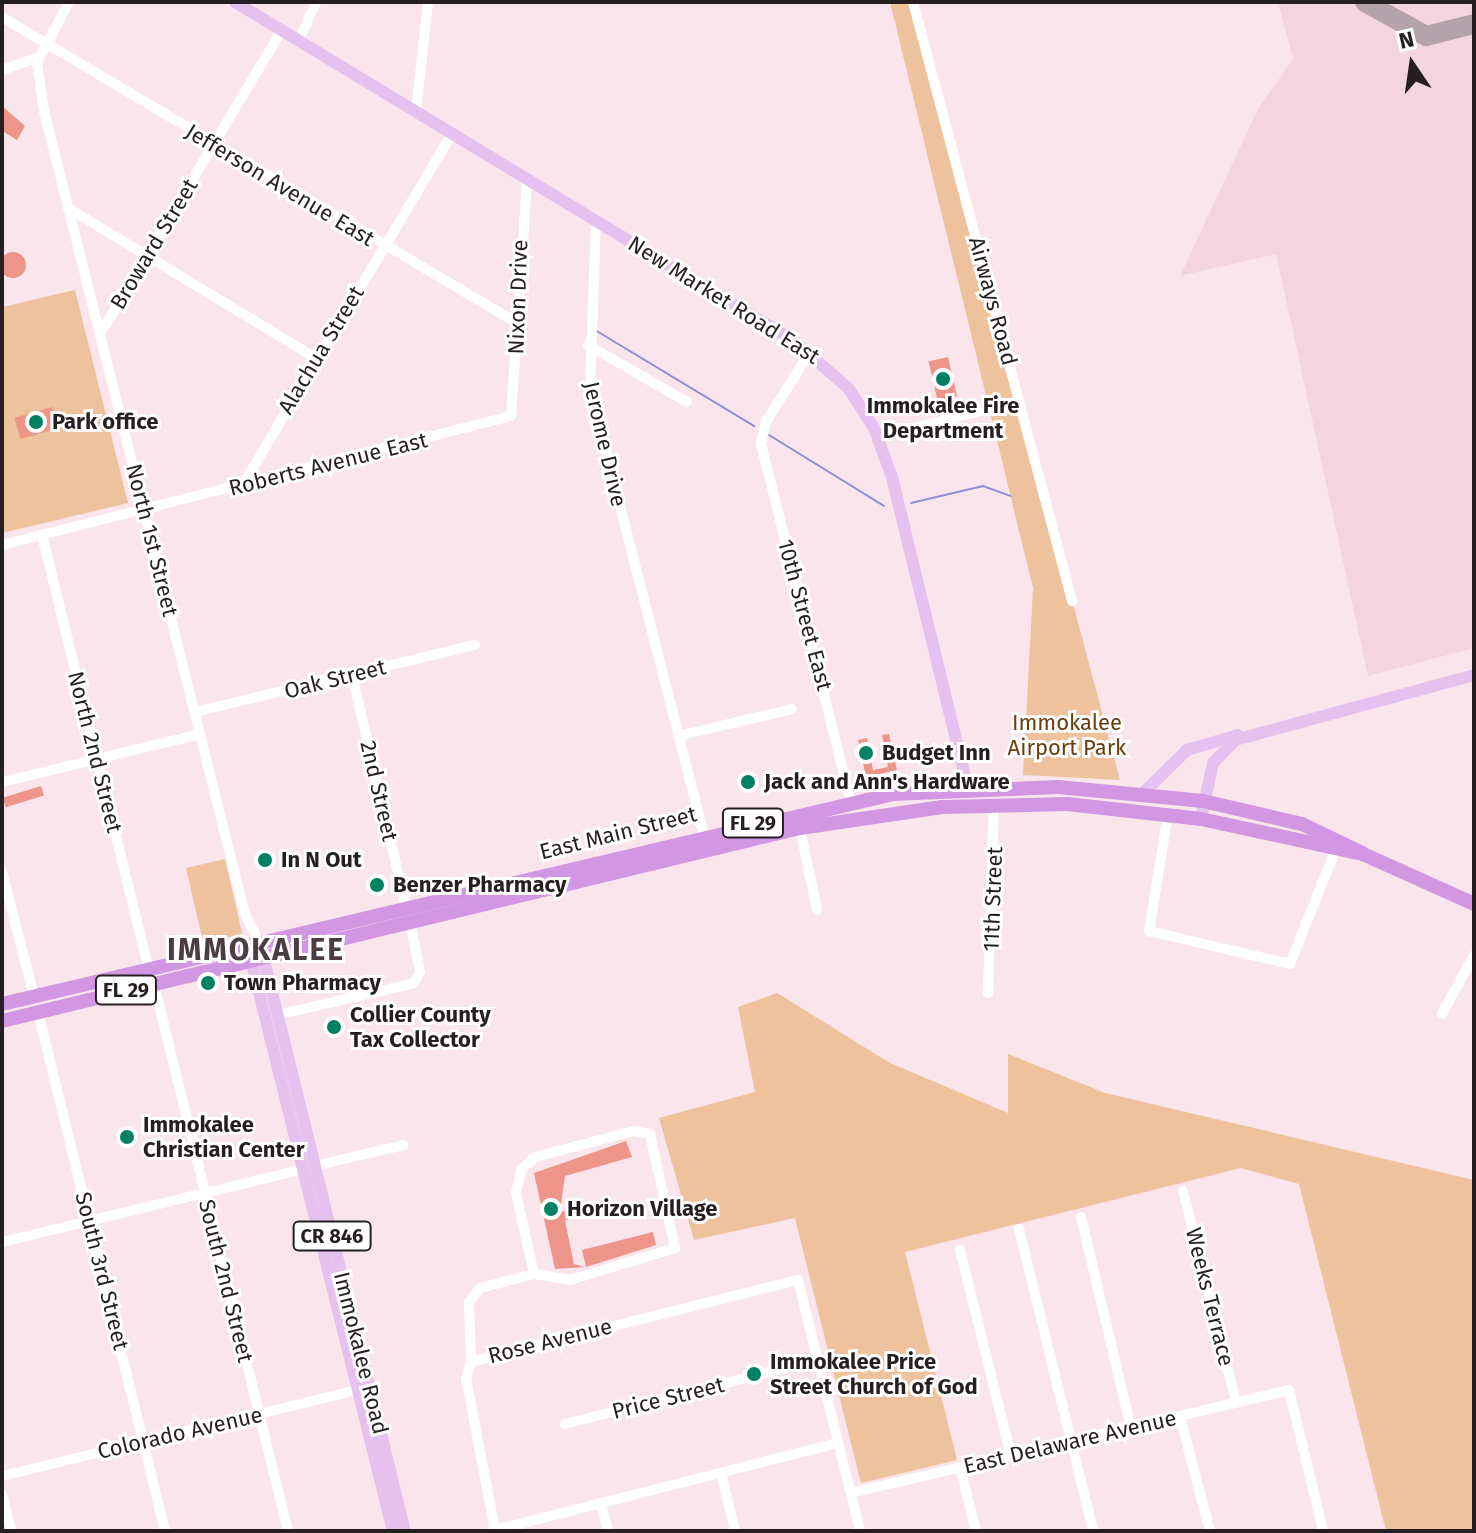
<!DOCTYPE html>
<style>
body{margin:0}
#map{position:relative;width:1476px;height:1533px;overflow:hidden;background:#fbe5ed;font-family:"Fira Sans",sans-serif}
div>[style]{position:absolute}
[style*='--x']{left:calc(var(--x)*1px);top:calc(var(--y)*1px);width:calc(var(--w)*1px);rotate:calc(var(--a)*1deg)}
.built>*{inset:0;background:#f3d5e0}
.green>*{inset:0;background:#edc29d;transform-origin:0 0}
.stream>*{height:2px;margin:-1px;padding:0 1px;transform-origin:1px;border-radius:1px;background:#8f8ed9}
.taxiway>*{height:20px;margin:-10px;padding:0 10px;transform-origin:10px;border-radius:10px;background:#b4a3aa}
.building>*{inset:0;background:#ee9589;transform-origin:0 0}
.round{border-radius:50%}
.minor>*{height:10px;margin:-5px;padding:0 5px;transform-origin:5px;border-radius:5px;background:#fff}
.major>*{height:12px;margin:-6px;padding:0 6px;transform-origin:6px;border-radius:6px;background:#e4c1ee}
.highway>*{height:14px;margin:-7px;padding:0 7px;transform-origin:7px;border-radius:7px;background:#d297e2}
.dots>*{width:22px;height:22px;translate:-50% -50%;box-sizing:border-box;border:4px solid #fff;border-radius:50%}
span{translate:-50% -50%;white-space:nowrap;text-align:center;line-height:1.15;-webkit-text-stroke:6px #fff;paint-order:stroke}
.shield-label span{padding:2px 6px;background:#fff;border:2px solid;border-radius:6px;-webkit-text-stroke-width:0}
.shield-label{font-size:20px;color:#261f22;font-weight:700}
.street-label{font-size:22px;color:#261f22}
.poi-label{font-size:22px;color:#261f22;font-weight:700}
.left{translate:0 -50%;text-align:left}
.park-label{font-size:22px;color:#693e0e}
.district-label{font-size:30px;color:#4d3c43;font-weight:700;letter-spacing:2px}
.frame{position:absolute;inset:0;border:4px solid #261f22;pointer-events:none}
.north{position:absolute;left:1372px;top:24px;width:80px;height:80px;-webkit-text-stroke:6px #fff;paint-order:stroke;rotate:347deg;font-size:22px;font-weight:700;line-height:32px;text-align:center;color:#261f22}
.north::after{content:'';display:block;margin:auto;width:28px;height:36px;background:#261f22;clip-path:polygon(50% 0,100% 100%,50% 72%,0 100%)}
</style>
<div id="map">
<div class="built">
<i style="clip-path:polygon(1278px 2px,1474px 2px,1474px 648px,1368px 676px,1276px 254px,1180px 276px,1258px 109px,1293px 59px)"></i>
</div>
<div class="green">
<i style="clip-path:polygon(890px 2px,913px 2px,1120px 780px,1023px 775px,1033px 588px)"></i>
<i style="clip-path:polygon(75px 290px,128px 503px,2px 533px,2px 307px)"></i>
<i style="left:225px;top:859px;width:77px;height:40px;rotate:77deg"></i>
<i style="clip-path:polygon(777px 993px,890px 1063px,1008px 1113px,1008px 1054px,1105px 1093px,1474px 1180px,1474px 1531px,1386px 1531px,1299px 1184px,1241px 1168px,905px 1252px,957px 1460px,861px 1483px,795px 1218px,694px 1240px,659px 1118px,755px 1092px,738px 1007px)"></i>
</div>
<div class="stream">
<i style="--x:595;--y:330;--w:186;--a:31.1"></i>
<i style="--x:769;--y:435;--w:135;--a:31.7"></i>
<i style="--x:911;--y:503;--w:74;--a:-13.3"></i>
<i style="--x:983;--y:486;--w:29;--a:20"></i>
</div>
<div class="taxiway">
<i style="--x:1365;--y:2;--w:70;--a:29.1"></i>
<i style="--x:1426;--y:36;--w:49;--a:-14"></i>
</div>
<div class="building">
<i style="clip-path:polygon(2px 106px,25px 126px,17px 140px,2px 131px)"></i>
<i class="round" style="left:0;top:252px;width:26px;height:26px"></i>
<i style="left:948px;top:357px;width:40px;height:20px;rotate:77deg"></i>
<i style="left:52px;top:407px;width:22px;height:39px;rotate:74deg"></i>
<i style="clip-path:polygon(889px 734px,897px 770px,866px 777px,858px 740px,867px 738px,873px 770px,888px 767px,882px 735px)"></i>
<i style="left:41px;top:786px;width:10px;height:40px;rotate:73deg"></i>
<i style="clip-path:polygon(626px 1141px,632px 1157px,565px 1176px,560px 1211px,578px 1213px,565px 1221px,574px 1264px,585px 1267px,555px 1269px,534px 1173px)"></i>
<i style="clip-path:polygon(653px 1232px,656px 1245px,586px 1267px,582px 1250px)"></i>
</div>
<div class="minor">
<i style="--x:69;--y:2;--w:69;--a:117.7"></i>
<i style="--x:37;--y:63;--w:49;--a:81.7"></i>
<i style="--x:44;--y:111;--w:828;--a:75.95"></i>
<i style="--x:245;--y:914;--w:30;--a:63"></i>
<i style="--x:913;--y:2;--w:620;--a:75.13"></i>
<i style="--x:2;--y:17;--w:599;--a:30.72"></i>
<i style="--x:299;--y:41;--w:43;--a:-66.4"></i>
<i style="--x:2;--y:70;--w:39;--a:-19"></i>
<i style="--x:416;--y:111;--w:110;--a:-83.7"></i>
<i style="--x:68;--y:208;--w:291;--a:31.2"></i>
<i style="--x:596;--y:220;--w:168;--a:92"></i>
<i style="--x:590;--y:388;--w:461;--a:75.7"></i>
<i style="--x:100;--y:334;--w:354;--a:-59.1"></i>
<i style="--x:588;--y:345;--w:114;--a:29.9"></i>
<i style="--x:810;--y:352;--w:83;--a:122.2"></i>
<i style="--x:766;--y:422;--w:23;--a:103"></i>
<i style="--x:761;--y:444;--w:368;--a:75.9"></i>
<i style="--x:878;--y:437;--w:146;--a:-14.2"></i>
<i style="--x:242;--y:486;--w:410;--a:-59.2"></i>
<i style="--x:42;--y:535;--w:446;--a:76.2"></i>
<i style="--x:2;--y:545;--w:525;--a:-14.22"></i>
<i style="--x:511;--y:416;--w:238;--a:-86.1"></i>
<i style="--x:352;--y:675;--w:238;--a:76.9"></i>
<i style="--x:195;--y:712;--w:288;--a:-13.5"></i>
<i style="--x:678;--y:736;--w:117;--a:-13.3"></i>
<i style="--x:2;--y:782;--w:204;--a:-13.6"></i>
<i style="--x:1168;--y:813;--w:120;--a:99.1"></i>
<i style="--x:1149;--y:931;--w:145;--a:13.2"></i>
<i style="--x:1290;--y:964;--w:129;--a:-68.2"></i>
<i style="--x:800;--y:828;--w:84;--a:78.3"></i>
<i style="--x:2;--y:872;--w:128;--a:75.5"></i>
<i style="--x:154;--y:984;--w:563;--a:76.24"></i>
<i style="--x:988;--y:993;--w:189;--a:-88.2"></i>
<i style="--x:38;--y:1012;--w:534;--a:76.25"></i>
<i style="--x:1442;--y:1014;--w:67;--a:-61.5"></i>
<i style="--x:277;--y:1015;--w:141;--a:-13.1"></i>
<i style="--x:414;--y:983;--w:13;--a:-61"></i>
<i style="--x:420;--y:972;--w:52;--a:-101.1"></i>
<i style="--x:314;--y:1166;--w:92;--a:-13.1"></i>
<i style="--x:1183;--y:1191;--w:218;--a:75.9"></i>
<i style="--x:1081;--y:1217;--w:217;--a:76.7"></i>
<i style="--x:1019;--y:1229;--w:311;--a:76.2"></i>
<i style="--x:2;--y:1242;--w:310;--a:-13.6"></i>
<i style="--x:960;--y:1250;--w:208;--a:76.1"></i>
<i style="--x:471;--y:1362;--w:60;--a:-91.9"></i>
<i style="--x:469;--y:1302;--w:18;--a:-52"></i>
<i style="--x:480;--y:1288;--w:56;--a:-14.5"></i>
<i style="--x:534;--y:1274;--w:36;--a:9"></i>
<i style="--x:570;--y:1280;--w:110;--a:-16.9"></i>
<i style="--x:675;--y:1248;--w:117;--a:-102.4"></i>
<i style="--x:650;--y:1134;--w:16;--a:-169"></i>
<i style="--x:634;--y:1131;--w:102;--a:165.3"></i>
<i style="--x:535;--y:1157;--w:19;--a:137"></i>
<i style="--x:521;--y:1170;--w:24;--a:102"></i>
<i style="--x:516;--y:1193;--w:83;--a:77.5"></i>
<i style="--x:1180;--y:1417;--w:118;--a:75.3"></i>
<i style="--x:565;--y:1424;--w:260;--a:-14.3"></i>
<i style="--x:960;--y:1467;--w:66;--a:76"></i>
<i style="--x:721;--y:1473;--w:60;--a:76.4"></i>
<i style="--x:2;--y:1476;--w:365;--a:-13.6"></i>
<i style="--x:851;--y:1493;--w:450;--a:-13.2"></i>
<i style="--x:1289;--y:1390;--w:145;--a:76.4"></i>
<i style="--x:2;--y:1494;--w:38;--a:76"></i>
<i style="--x:601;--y:1503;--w:29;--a:76"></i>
<i style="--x:495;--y:1530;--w:155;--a:-100.8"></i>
<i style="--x:466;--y:1378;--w:17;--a:-73"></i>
<i style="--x:471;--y:1362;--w:337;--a:-14.1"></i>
<i style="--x:798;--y:1280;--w:259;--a:76.1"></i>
<i style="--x:492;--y:1531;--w:357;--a:-14.3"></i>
</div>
<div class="major">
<i style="--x:235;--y:2;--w:654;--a:31.23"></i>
<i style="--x:794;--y:341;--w:73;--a:41.1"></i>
<i style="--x:849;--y:389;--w:46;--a:57.3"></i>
<i style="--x:874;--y:428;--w:52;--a:69.8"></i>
<i style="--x:892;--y:477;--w:320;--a:76.3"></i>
<i style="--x:1143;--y:793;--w:62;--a:-44.3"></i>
<i style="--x:1187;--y:750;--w:53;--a:-16.4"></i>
<i style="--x:1201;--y:819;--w:57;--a:-77.9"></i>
<i style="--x:1213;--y:763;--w:32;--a:-46"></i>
<i style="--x:1235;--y:740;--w:248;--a:-15.2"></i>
<i style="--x:249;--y:952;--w:597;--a:76.03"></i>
<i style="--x:262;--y:952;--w:596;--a:76.13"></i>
</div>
<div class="highway">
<i style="--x:2;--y:1004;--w:915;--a:-13.26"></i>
<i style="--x:893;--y:794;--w:165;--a:-2.4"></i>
<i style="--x:1058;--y:787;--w:146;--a:5.5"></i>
<i style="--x:1203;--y:801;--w:102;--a:13.1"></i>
<i style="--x:1302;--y:824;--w:67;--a:25.8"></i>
<i style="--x:2;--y:1021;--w:821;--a:-13.6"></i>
<i style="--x:800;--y:828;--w:144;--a:-8.4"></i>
<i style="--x:942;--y:807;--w:125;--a:-1.4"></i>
<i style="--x:1067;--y:804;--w:135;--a:6.4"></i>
<i style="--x:1201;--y:819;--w:166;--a:12.2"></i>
<i style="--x:1363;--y:854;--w:122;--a:24.2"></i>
</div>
<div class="dots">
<i style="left:943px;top:379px;background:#008161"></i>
<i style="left:36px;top:422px;background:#008161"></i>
<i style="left:866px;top:753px;background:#008161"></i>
<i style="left:748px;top:782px;background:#008161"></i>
<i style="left:265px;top:860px;background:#008161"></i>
<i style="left:377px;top:885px;background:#008161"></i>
<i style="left:208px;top:983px;background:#008161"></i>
<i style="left:334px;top:1027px;background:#008161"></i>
<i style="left:127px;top:1137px;background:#008161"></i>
<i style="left:551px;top:1209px;background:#008161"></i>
<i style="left:754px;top:1374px;background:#008161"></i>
</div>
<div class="shield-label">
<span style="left:753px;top:823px">FL 29</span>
<span style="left:126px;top:990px">FL 29</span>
<span style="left:332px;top:1236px">CR 846</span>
</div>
<div class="street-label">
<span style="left:280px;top:185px;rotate:31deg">Jefferson Avenue East</span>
<span style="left:154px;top:244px;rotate:-59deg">Broward Street</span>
<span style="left:518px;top:297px;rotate:-88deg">Nixon Drive</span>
<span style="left:724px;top:300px;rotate:32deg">New Market Road East</span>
<span style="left:993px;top:301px;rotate:75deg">Airways Road</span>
<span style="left:321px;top:350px;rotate:-59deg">Alachua Street</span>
<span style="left:605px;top:444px;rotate:77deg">Jerome Drive</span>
<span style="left:328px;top:464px;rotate:-14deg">Roberts Avenue East</span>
<span style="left:152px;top:540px;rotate:76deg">North 1st Street</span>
<span style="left:805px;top:615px;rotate:75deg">10th Street East</span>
<span style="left:335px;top:679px;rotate:-14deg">Oak Street</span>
<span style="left:95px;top:752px;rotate:76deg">North 2nd Street</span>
<span style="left:379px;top:791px;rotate:77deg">2nd Street</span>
<span style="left:618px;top:833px;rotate:-14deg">East Main Street</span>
<span style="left:993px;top:899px;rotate:-88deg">11th Street</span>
<span style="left:102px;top:1271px;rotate:76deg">South 3rd Street</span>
<span style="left:226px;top:1281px;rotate:76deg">South 2nd Street</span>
<span style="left:1210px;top:1297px;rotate:76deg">Weeks Terrace</span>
<span style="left:550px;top:1341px;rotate:-14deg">Rose Avenue</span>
<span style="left:361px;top:1353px;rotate:76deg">Immokalee Road</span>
<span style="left:668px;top:1398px;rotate:-14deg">Price Street</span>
<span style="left:180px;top:1433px;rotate:-13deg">Colorado Avenue</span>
<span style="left:1070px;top:1442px;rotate:-13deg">East Delaware Avenue</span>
</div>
<div class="poi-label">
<span style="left:943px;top:418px">Immokalee Fire<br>Department</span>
<span class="left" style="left:52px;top:422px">Park office</span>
<span class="left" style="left:882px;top:753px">Budget Inn</span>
<span class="left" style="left:764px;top:782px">Jack and Ann's Hardware</span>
<span class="left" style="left:281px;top:860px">In N Out</span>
<span class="left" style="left:393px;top:885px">Benzer Pharmacy</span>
<span class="left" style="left:224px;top:983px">Town Pharmacy</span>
<span class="left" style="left:350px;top:1027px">Collier County<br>Tax Collector</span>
<span class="left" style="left:143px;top:1137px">Immokalee<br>Christian Center</span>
<span class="left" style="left:567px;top:1209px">Horizon Village</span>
<span class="left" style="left:770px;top:1374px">Immokalee Price<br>Street Church of God</span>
</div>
<div class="park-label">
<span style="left:1067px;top:735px">Immokalee<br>Airport Park</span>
</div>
<div class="district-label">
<span style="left:256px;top:950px">IMMOKALEE</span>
</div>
<div class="frame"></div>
<div class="north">N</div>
</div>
